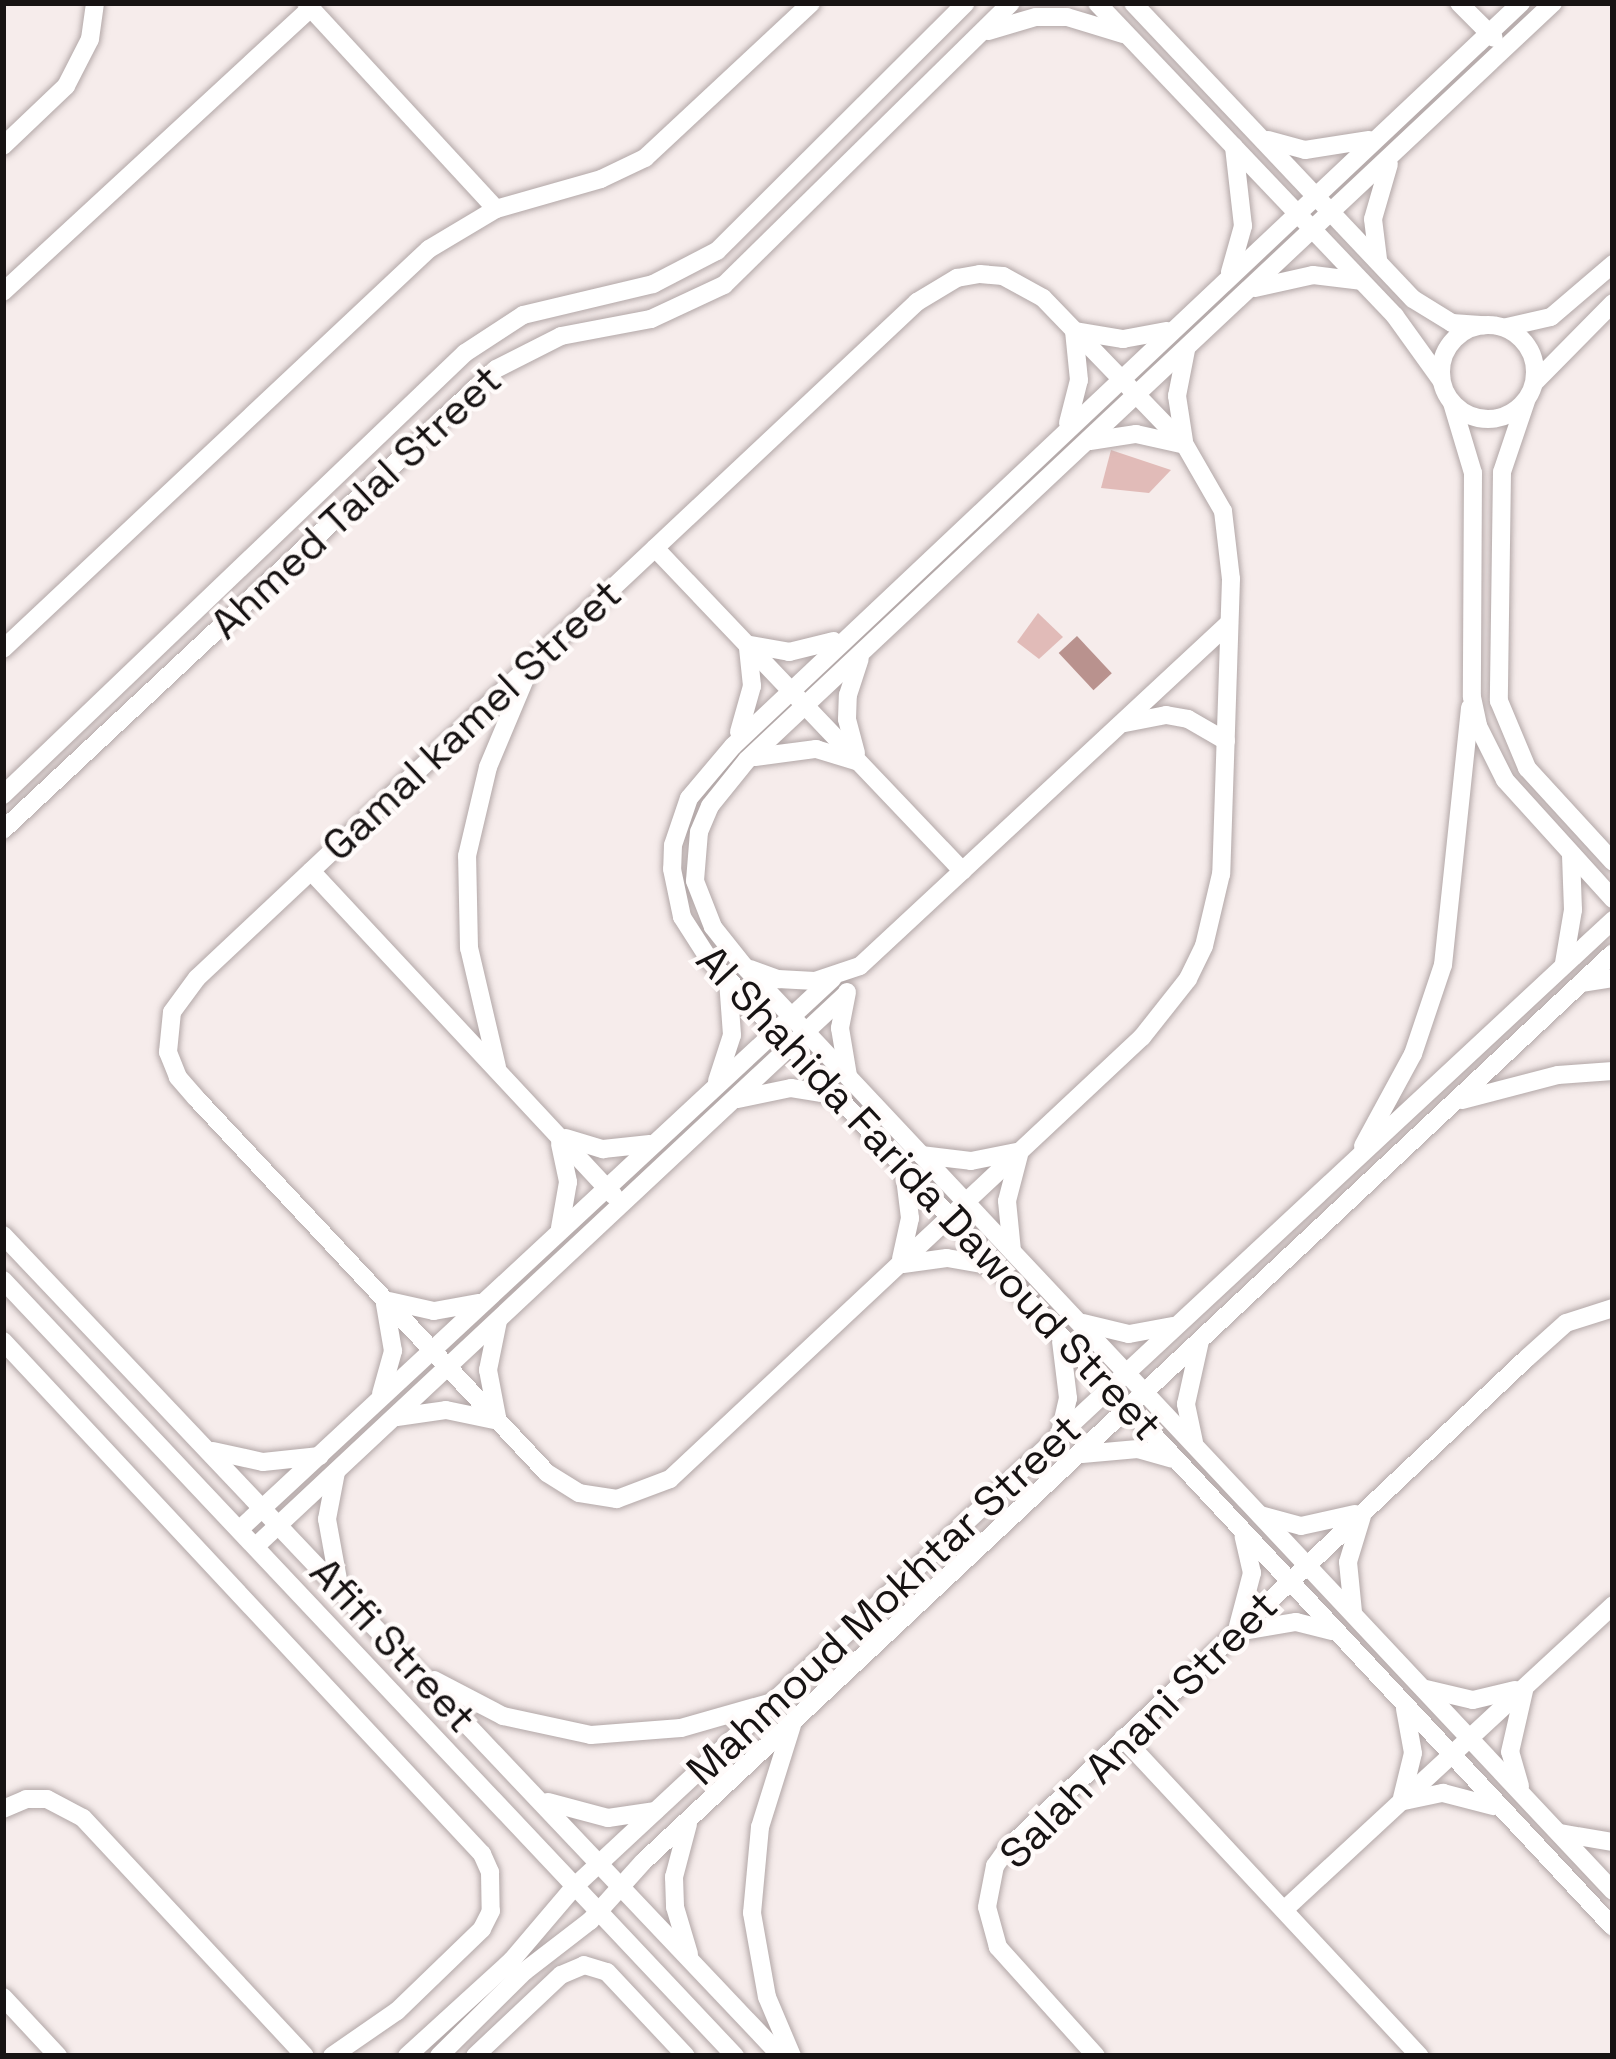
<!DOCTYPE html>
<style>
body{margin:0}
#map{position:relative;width:1616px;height:2059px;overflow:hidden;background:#f6eceb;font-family:"Space Grotesk",sans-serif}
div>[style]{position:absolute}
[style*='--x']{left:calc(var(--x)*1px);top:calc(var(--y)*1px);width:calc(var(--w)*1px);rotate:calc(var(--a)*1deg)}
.green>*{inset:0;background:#e1bbb8}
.water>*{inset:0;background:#b9928e;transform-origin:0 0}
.roads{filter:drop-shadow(0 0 3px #b2a7a7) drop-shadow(0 0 3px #b2a7a7)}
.minor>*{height:18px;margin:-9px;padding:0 9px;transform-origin:9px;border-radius:9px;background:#fff}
.minor>.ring{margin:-9px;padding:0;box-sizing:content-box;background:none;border:18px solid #fff;border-radius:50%}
span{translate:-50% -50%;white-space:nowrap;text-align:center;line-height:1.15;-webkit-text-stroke:9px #fffbfa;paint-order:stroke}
.street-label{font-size:42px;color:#171313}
.frame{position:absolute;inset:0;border:6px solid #171313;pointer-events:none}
</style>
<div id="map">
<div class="green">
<i style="clip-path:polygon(1111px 450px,1171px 470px,1149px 493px,1101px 488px)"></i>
<i style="clip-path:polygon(1038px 613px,1063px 637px,1039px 659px,1017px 642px)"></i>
</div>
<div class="water">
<i style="left:1077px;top:636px;width:51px;height:25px;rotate:47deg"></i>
</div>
<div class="roads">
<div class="minor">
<i style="--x:306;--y:3;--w:280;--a:47.3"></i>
<i style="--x:1097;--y:3;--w:432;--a:46.4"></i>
<i style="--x:1395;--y:316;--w:79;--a:54.3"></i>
<i style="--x:1133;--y:3;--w:407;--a:46.6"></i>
<i style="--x:1413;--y:299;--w:46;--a:31.6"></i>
<i style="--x:1452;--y:323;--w:32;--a:4"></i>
<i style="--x:1459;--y:3;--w:49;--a:45"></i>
<i style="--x:1521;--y:3;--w:1083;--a:136.68"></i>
<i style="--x:733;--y:746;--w:68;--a:130.2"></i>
<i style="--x:689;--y:798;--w:50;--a:108.8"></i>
<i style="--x:673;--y:845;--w:24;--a:92"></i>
<i style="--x:672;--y:869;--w:49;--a:78.2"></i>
<i style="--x:682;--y:917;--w:50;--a:57.3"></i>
<i style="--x:709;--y:959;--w:1324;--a:46.96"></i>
<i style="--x:1553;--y:3;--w:1106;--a:136.8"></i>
<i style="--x:747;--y:760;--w:59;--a:128.8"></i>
<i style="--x:710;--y:806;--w:28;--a:113"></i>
<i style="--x:699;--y:832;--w:49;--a:94.7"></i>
<i style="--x:695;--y:881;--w:49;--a:68.6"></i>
<i style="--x:713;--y:927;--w:50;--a:51.5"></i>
<i style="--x:744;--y:966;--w:1269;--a:46.79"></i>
<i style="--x:988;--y:31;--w:50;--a:-16.3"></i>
<i style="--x:1036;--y:17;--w:31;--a:0"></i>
<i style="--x:1067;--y:17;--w:59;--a:16.9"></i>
<i style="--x:1268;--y:140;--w:38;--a:15"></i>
<i style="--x:1305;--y:150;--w:65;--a:-8.9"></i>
<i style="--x:3;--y:146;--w:87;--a:-43.6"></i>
<i style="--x:66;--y:86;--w:53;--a:-62.9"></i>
<i style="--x:90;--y:39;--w:36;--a:-82"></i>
<i style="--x:1378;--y:259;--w:40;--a:-97.1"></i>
<i style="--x:1373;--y:219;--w:57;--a:-73.8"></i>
<i style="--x:1230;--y:272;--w:48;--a:-74.2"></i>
<i style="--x:1243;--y:226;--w:80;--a:-96.5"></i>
<i style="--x:980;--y:274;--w:23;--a:5"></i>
<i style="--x:1003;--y:276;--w:46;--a:28.8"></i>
<i style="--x:1043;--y:298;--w:204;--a:46"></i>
<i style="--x:1185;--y:445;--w:76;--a:60.1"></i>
<i style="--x:1223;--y:511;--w:68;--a:83.3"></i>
<i style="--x:1231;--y:579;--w:295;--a:91.9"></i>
<i style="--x:1221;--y:874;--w:74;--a:103.3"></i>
<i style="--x:1204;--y:946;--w:37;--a:116"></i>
<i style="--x:1188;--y:979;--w:74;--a:128.4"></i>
<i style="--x:1142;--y:1037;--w:647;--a:136.88"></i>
<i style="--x:670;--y:1479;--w:57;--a:159.3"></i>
<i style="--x:617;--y:1499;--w:38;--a:-171"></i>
<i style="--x:579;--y:1493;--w:38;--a:-148"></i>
<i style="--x:547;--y:1473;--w:514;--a:-133.11"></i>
<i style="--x:196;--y:1098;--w:28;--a:-131"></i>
<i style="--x:178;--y:1077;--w:27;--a:-112"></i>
<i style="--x:168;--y:1052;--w:40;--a:-84.3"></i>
<i style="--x:172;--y:1012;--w:42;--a:-53.7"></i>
<i style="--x:197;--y:978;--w:988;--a:-43.19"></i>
<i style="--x:917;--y:302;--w:47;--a:-31"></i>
<i style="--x:957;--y:278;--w:23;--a:-10"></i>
<i style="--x:1255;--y:288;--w:59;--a:-12.6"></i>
<i style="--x:1313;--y:275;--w:48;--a:7.1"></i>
<i style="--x:3;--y:292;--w:419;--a:-42.7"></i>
<i class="ring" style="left:1441px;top:325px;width:76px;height:76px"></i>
<i style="--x:1507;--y:327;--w:45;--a:-12.8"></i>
<i style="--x:1551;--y:317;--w:82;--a:-40.5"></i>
<i style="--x:1535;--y:382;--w:111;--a:-45.4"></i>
<i style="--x:1526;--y:401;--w:75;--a:108.7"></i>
<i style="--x:1502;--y:472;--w:229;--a:90.8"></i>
<i style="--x:1499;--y:701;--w:73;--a:67.3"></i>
<i style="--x:1527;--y:768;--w:127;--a:47.5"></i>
<i style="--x:1452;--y:403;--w:73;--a:73.3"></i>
<i style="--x:1473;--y:473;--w:224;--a:90.3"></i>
<i style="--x:1472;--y:697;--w:30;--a:78"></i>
<i style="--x:1478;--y:726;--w:60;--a:63.4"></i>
<i style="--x:1505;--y:780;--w:161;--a:47.8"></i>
<i style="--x:1068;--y:423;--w:44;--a:-75.7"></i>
<i style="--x:1079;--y:380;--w:49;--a:-95.8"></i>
<i style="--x:1074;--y:331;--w:50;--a:9.3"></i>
<i style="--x:1123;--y:339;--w:45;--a:-10.3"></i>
<i style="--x:1090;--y:441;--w:47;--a:-8.7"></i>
<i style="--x:1136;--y:434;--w:46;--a:12.5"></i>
<i style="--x:1184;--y:441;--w:46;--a:-98.8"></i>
<i style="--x:1177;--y:396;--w:47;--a:-78.9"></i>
<i style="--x:655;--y:548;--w:446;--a:46.4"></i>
<i style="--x:751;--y:645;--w:39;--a:10"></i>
<i style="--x:789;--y:652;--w:46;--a:-13.7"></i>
<i style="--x:3;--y:649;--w:584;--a:-43.2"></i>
<i style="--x:429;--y:249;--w:78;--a:-30.8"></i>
<i style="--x:496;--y:209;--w:109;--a:-15.9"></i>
<i style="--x:601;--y:179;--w:49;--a:-25.5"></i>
<i style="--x:645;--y:158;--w:227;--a:-43"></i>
<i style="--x:1125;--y:723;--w:42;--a:-11"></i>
<i style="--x:1166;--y:715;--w:22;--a:10"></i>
<i style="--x:1188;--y:719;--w:44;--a:30.1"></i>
<i style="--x:739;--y:732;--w:48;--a:-74.2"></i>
<i style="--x:752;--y:686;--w:38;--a:-96"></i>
<i style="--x:856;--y:753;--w:35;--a:-105"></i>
<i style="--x:847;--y:719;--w:24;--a:-88"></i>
<i style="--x:848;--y:695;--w:38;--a:-72"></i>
<i style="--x:755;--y:757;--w:62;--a:-7.5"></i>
<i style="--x:816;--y:749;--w:42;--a:16.7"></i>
<i style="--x:3;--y:795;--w:639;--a:-43.73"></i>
<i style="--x:465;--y:353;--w:69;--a:-33.2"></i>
<i style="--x:523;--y:315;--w:134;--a:-13.4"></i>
<i style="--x:653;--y:284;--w:72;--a:-27.3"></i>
<i style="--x:717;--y:251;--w:351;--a:-44.9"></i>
<i style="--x:3;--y:830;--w:675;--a:-43.08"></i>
<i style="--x:496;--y:369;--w:73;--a:-26.9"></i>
<i style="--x:561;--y:336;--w:92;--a:-10.7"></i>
<i style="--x:651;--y:319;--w:81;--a:-25"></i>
<i style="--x:724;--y:285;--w:402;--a:-44.5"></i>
<i style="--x:311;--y:871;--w:444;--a:47"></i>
<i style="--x:1564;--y:963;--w:54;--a:-80.4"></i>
<i style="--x:1573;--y:910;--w:55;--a:-92.1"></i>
<i style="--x:750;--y:969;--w:30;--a:20"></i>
<i style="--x:778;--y:979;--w:37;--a:3"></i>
<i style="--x:815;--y:981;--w:47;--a:-18.4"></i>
<i style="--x:860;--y:966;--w:504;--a:-42.91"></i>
<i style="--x:1581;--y:983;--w:32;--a:-9"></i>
<i style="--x:847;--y:992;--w:37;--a:101"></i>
<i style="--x:840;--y:1028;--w:49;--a:80.5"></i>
<i style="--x:497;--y:1067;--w:122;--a:-103.2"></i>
<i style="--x:469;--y:948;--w:92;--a:-91.2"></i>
<i style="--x:467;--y:856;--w:91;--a:-76.7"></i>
<i style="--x:488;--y:767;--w:103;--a:-67.2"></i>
<i style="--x:717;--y:1081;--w:48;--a:-71.9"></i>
<i style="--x:732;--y:1035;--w:54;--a:-94.2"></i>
<i style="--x:738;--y:1099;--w:54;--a:-11.7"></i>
<i style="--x:791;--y:1088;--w:44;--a:9.2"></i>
<i style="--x:1462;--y:1100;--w:99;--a:-14.6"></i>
<i style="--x:1558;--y:1075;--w:55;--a:-4.2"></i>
<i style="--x:566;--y:1138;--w:39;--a:17"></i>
<i style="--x:603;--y:1149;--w:47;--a:-6.1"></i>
<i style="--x:560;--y:1144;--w:39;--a:78"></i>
<i style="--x:568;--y:1182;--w:47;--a:99.9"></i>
<i style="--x:1363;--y:1146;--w:105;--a:-61.5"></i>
<i style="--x:1413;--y:1054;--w:94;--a:-71.4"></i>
<i style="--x:1443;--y:965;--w:259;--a:-84"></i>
<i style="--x:921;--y:1155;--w:50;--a:6.8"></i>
<i style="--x:971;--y:1161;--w:46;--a:-11.3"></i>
<i style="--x:3;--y:1235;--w:1131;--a:46.54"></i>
<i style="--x:1012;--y:1251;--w:50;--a:-95.7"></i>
<i style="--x:1007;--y:1201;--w:48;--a:-75.4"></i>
<i style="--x:901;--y:1259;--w:42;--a:-77.6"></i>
<i style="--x:910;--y:1218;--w:48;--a:-97.1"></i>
<i style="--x:903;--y:1264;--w:44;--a:-7.8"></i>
<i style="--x:947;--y:1258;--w:48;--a:9.7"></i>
<i style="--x:3;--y:1280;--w:1067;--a:46.67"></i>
<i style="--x:389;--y:1301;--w:46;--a:12.5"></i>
<i style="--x:434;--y:1311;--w:46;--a:-10.1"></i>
<i style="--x:1083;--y:1323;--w:47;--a:13.4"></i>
<i style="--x:1129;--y:1334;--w:44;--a:-10.5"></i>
<i style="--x:3;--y:1341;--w:702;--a:46.96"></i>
<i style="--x:482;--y:1854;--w:20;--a:66"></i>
<i style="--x:490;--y:1872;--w:39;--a:89"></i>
<i style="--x:491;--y:1911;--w:20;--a:117"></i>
<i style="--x:482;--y:1929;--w:118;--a:136"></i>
<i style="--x:397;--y:2011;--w:79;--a:145.3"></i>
<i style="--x:381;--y:1394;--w:45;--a:-74.4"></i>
<i style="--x:393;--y:1351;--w:48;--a:-99.7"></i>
<i style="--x:397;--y:1417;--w:49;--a:-8.1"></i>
<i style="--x:446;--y:1410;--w:49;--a:11.8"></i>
<i style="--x:497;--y:1417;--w:48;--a:-100.8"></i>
<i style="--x:488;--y:1370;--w:50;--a:-78.5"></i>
<i style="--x:1059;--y:1437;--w:40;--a:-77"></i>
<i style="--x:1068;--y:1398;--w:57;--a:-97"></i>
<i style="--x:1194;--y:1442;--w:39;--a:-102"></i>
<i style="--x:1186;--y:1404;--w:65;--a:-77.5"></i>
<i style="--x:213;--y:1451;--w:51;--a:12.4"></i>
<i style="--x:263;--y:1462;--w:57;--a:-6"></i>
<i style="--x:1082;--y:1454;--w:56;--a:-5.1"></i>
<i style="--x:1138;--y:1449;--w:35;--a:16"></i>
<i style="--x:336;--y:1472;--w:48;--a:100.8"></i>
<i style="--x:327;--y:1519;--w:67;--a:79.7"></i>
<i style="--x:1260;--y:1515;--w:42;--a:15"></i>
<i style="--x:1301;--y:1526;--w:55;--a:-12.5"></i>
<i style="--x:240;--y:1529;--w:809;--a:-42.9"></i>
<i style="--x:256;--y:1546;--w:808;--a:-43.09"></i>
<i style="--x:1353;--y:1612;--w:50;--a:-95.7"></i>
<i style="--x:1348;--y:1562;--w:48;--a:-73.1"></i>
<i style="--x:1238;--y:1626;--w:55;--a:-75.2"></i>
<i style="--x:1252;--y:1573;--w:37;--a:-103"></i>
<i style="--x:1242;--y:1631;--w:55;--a:-9.5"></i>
<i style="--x:1296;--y:1622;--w:37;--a:14"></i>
<i style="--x:434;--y:1680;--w:78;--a:27.6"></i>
<i style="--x:503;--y:1716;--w:90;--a:12.2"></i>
<i style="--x:591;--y:1735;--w:90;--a:-4.4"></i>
<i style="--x:681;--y:1728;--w:91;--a:-15.9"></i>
<i style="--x:1426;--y:1689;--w:48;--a:13.2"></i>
<i style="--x:1473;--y:1700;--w:43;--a:-13.4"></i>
<i style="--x:792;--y:1725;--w:107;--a:107.4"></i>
<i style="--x:760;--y:1827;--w:86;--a:95.3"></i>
<i style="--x:752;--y:1913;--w:85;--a:79.9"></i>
<i style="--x:767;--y:1997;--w:64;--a:67"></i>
<i style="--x:1123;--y:1738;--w:435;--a:47"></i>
<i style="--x:1520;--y:1786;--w:35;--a:-106"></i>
<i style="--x:1510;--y:1752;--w:63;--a:-77.1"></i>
<i style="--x:1402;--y:1798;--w:46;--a:-76.3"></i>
<i style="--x:1413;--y:1753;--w:45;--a:-100.3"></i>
<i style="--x:1404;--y:1801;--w:40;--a:-12"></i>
<i style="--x:1443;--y:1793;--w:52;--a:14.6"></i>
<i style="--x:548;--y:1802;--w:62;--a:14.9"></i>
<i style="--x:608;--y:1818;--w:48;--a:-8.5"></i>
<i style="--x:3;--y:1809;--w:25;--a:-23"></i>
<i style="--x:26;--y:1799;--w:21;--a:0"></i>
<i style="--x:47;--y:1799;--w:41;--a:27.8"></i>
<i style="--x:83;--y:1818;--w:325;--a:47"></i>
<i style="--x:688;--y:1824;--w:55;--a:104.8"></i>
<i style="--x:674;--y:1877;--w:30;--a:88"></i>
<i style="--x:675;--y:1907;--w:49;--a:73.4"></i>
<i style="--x:1559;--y:1833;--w:55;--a:9.5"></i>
<i style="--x:1284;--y:1910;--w:449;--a:-42.8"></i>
<i style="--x:3;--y:1997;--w:81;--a:47"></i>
<i style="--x:407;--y:2056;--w:142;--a:-42.4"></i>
<i style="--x:512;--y:1960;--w:97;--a:-49.6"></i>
<i style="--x:575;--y:1886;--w:1418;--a:-42.94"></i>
<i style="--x:439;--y:2056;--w:121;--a:-44.7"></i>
<i style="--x:525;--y:1971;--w:82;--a:-37.6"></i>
<i style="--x:590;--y:1921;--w:79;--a:-48.1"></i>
<i style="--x:643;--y:1862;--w:1329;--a:-43.14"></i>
<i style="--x:475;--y:2056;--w:118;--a:-43.3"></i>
<i style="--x:561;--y:1975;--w:25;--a:-23"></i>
<i style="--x:584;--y:1965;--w:24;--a:17"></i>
<i style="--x:607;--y:1972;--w:115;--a:46.8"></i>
<i style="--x:1096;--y:2056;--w:147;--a:-132"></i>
<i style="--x:998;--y:1947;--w:41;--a:-105.4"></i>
<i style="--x:987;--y:1907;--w:42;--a:-79"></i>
<i style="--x:995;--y:1866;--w:21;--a:-55"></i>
<i style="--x:1007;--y:1849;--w:715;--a:-43.36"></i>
<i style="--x:1527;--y:1358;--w:52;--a:-41.9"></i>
<i style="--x:1566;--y:1323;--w:49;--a:-17.7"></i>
</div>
</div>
<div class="street-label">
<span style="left:356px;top:502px;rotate:-43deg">Ahmed Talal Street</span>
<span style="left:472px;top:720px;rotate:-43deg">Gamal kamel Street</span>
<span style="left:929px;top:1193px;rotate:47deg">Al Shahida Farida Dawoud Street</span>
<span style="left:884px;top:1600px;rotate:-43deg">Mahmoud Mokhtar Street</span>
<span style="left:393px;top:1645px;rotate:47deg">Afifi Street</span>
<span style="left:1139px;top:1730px;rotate:-45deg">Salah Anani Street</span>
</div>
<div class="frame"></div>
</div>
